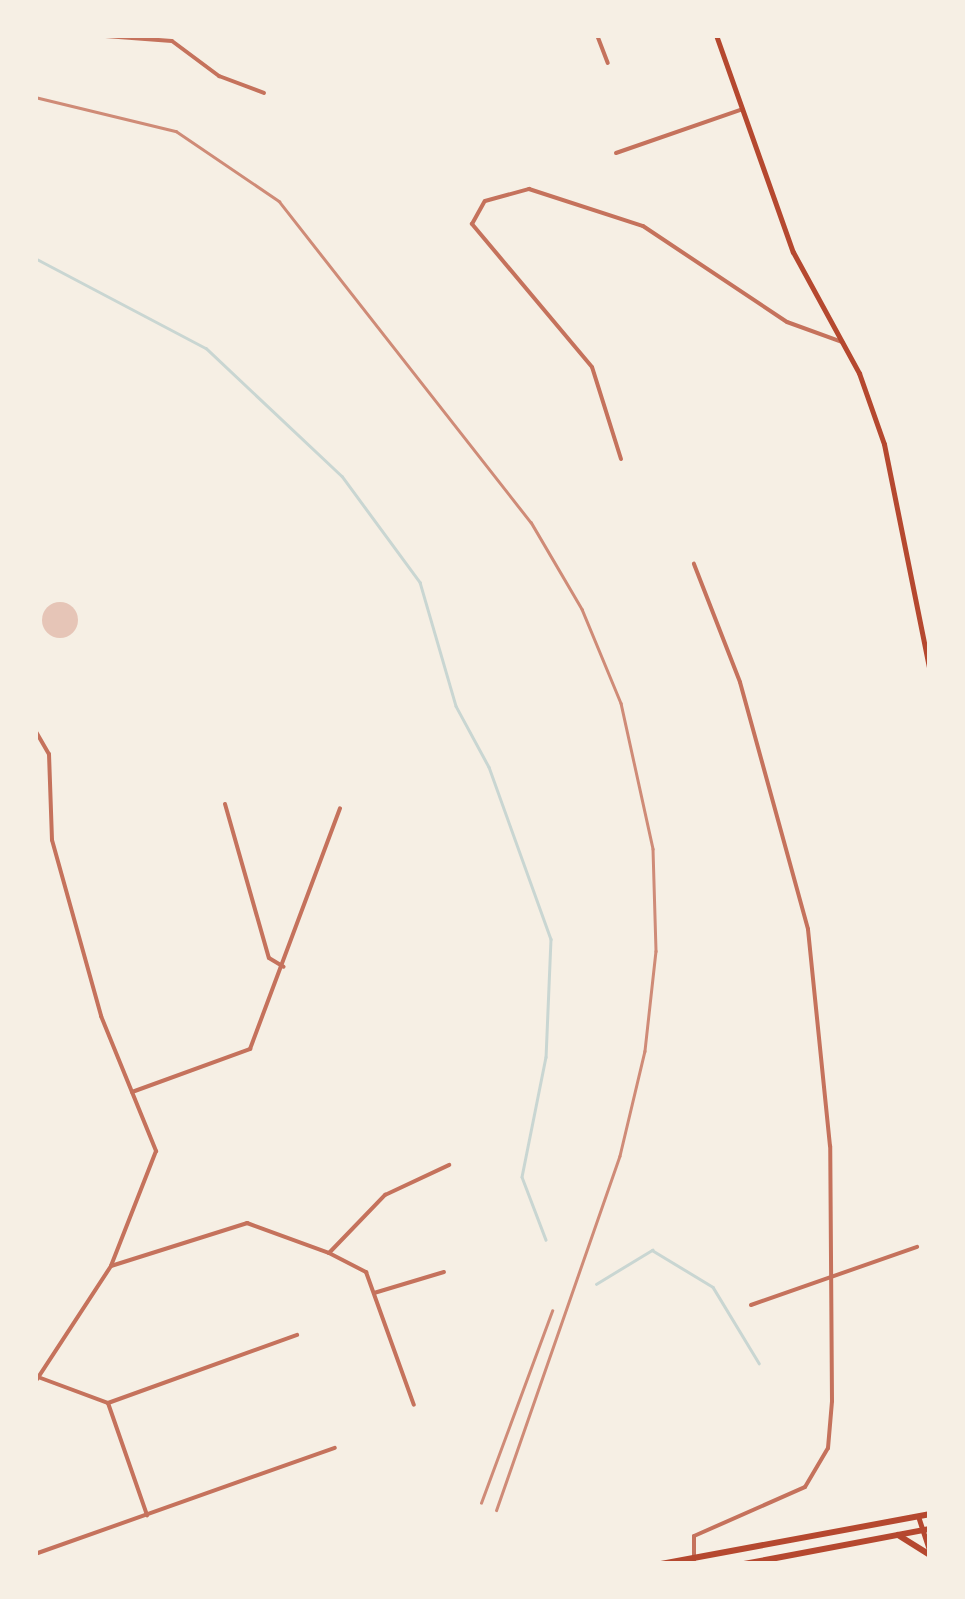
<!DOCTYPE html>
<style>
body{margin:0}
#map{position:relative;width:965px;height:1599px;overflow:hidden;background:#f6efe4;font-family:"Playfair Display",serif}
div>[style]{position:absolute}
[style*='--x']{left:calc(var(--x)*1px);top:calc(var(--y)*1px);width:calc(var(--w)*1px);rotate:calc(var(--a)*1deg)}
.stream>*{height:2.5px;margin:-1.25px;padding:0 1.25px;transform-origin:1.25px;border-radius:1.25px;background:#c9d6d2}
.building>*{inset:0;background:#e6c5b7}
.round{border-radius:50%}
.minor>*{height:4px;margin:-2px;padding:0 2px;transform-origin:2px;border-radius:2px;background:#c5725c}
.secondary>*{height:5px;margin:-2.5px;padding:0 2.5px;transform-origin:2.5px;border-radius:2.5px;background:#b5482f}
.trunk>*{height:6px;margin:-3px;padding:0 3px;transform-origin:3px;border-radius:3px;background:#b5482f}
.rail>*{height:2.5px;margin:-1.25px;padding:0 1.25px;transform-origin:1.25px;border-radius:1.25px;background:#cf8b77}
span{translate:-50% -50%;white-space:nowrap;text-align:center;line-height:1.15;-webkit-text-stroke:10px #f6efe4;paint-order:stroke}
.frame{position:absolute;inset:0;border:38px solid #f6efe4;pointer-events:none}
</style>
<div id="map">
<div class="stream">
<i style="--x:35;--y:258;--w:193;--a:27.8"></i>
<i style="--x:206;--y:348;--w:187;--a:43.3"></i>
<i style="--x:342;--y:476;--w:132;--a:53.7"></i>
<i style="--x:420;--y:582;--w:129;--a:73.8"></i>
<i style="--x:456;--y:706;--w:69;--a:61.6"></i>
<i style="--x:489;--y:767;--w:183;--a:70.2"></i>
<i style="--x:551;--y:939;--w:118;--a:92.4"></i>
<i style="--x:546;--y:1057;--w:122;--a:101.3"></i>
<i style="--x:522;--y:1177;--w:67;--a:69.1"></i>
<i style="--x:596;--y:1284;--w:66;--a:-31.3"></i>
<i style="--x:652;--y:1250;--w:71;--a:31.2"></i>
<i style="--x:713;--y:1287;--w:89;--a:58.8"></i>
</div>
<div class="building">
<i class="round" style="left:42px;top:602px;width:36px;height:36px"></i>
</div>
<div class="minor">
<i style="--x:92;--y:35;--w:80;--a:4.3"></i>
<i style="--x:172;--y:41;--w:59;--a:36.7"></i>
<i style="--x:219;--y:76;--w:48;--a:20.7"></i>
<i style="--x:597;--y:35;--w:30;--a:69"></i>
<i style="--x:616;--y:153;--w:134;--a:-19.1"></i>
<i style="--x:621;--y:459;--w:96;--a:-107.5"></i>
<i style="--x:592;--y:367;--w:187;--a:-130"></i>
<i style="--x:472;--y:224;--w:26;--a:-61"></i>
<i style="--x:485;--y:201;--w:46;--a:-15.3"></i>
<i style="--x:529;--y:189;--w:120;--a:18"></i>
<i style="--x:643;--y:226;--w:173;--a:33.7"></i>
<i style="--x:787;--y:322;--w:59;--a:20"></i>
<i style="--x:35;--y:730;--w:28;--a:60"></i>
<i style="--x:49;--y:754;--w:86;--a:88"></i>
<i style="--x:52;--y:840;--w:183;--a:74.4"></i>
<i style="--x:101;--y:1016;--w:146;--a:67.8"></i>
<i style="--x:156;--y:1151;--w:123;--a:111.4"></i>
<i style="--x:111;--y:1266;--w:139;--a:123.2"></i>
<i style="--x:225;--y:804;--w:160;--a:74.1"></i>
<i style="--x:269;--y:958;--w:17;--a:31"></i>
<i style="--x:132;--y:1092;--w:126;--a:-20"></i>
<i style="--x:250;--y:1049;--w:257;--a:-69.5"></i>
<i style="--x:329;--y:1253;--w:81;--a:-46"></i>
<i style="--x:385;--y:1195;--w:71;--a:-25.1"></i>
<i style="--x:111;--y:1266;--w:143;--a:-17.5"></i>
<i style="--x:247;--y:1223;--w:87;--a:20.1"></i>
<i style="--x:329;--y:1253;--w:42;--a:27.2"></i>
<i style="--x:366;--y:1272;--w:141;--a:70.2"></i>
<i style="--x:374;--y:1293;--w:73;--a:-16.7"></i>
<i style="--x:751;--y:1305;--w:176;--a:-19.3"></i>
<i style="--x:38;--y:1377;--w:75;--a:20.4"></i>
<i style="--x:108;--y:1403;--w:201;--a:-19.8"></i>
<i style="--x:108;--y:1403;--w:119;--a:70.8"></i>
<i style="--x:35;--y:1554;--w:318;--a:-19.5"></i>
<i style="--x:694;--y:1564;--w:28;--a:-90"></i>
<i style="--x:694;--y:1536;--w:121;--a:-23.8"></i>
<i style="--x:805;--y:1487;--w:45;--a:-59.5"></i>
<i style="--x:828;--y:1448;--w:47;--a:-85.1"></i>
<i style="--x:832;--y:1401;--w:255;--a:-90.4"></i>
<i style="--x:830;--y:1146;--w:218;--a:-95.8"></i>
<i style="--x:808;--y:929;--w:256;--a:-105.4"></i>
<i style="--x:740;--y:682;--w:127;--a:-111.3"></i>
</div>
<div class="secondary">
<i style="--x:716;--y:35;--w:230;--a:70.5"></i>
<i style="--x:793;--y:252;--w:138;--a:61.4"></i>
<i style="--x:859;--y:373;--w:75;--a:70.6"></i>
<i style="--x:884;--y:444;--w:234;--a:78.6"></i>
<i style="--x:918;--y:1516;--w:40;--a:72"></i>
</div>
<div class="trunk">
<i style="--x:898;--y:1535;--w:38;--a:32"></i>
<i style="--x:661;--y:1564;--w:274;--a:-10.5"></i>
<i style="--x:744;--y:1564;--w:189;--a:-10.7"></i>
</div>
<div class="rail">
<i style="--x:35;--y:97;--w:145;--a:13.6"></i>
<i style="--x:176;--y:131;--w:125;--a:34.2"></i>
<i style="--x:279;--y:201;--w:408;--a:51.9"></i>
<i style="--x:531;--y:522;--w:101;--a:59.6"></i>
<i style="--x:582;--y:609;--w:102;--a:67.5"></i>
<i style="--x:621;--y:703;--w:149;--a:77.6"></i>
<i style="--x:653;--y:849;--w:102;--a:88.3"></i>
<i style="--x:656;--y:951;--w:101;--a:96.3"></i>
<i style="--x:645;--y:1051;--w:108;--a:103.4"></i>
<i style="--x:620;--y:1156;--w:375;--a:109.2"></i>
<i style="--x:481;--y:1503;--w:205;--a:-69.7"></i>
</div>
<div class="frame"></div>
</div>
